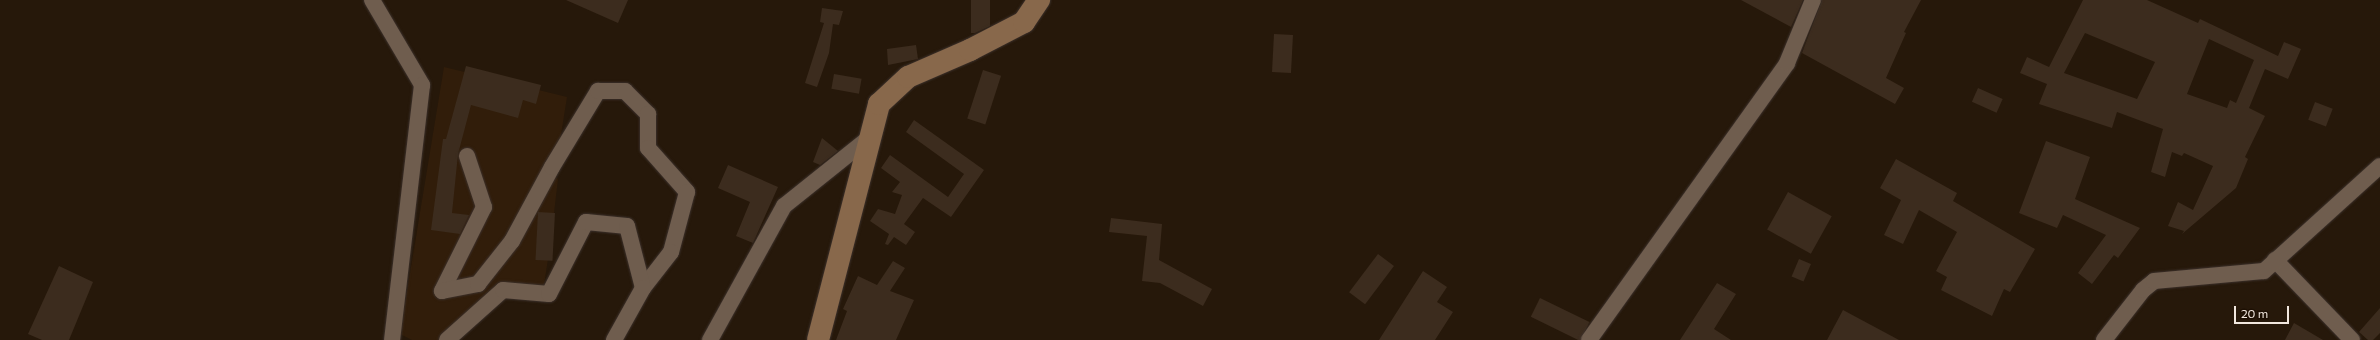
<!DOCTYPE html>
<style>
body{margin:0}
#map{position:relative;width:2380px;height:340px;overflow:hidden;background:#26180a;font-family:Commissioner,sans-serif}
div>[style]{position:absolute}
[style*='--x']{left:calc(var(--x)*1px);top:calc(var(--y)*1px);width:calc(var(--w)*1px);rotate:calc(var(--a)*1deg)}
.built>*{inset:0;background:#311d0a}
.building>*{inset:0;background:#3c2c1e;transform-origin:0 0}
.roads{filter:drop-shadow(0 0 1px #3c312c) drop-shadow(0 0 1px #3c312c)}
.street>*{height:16px;margin:-8px;padding:0 8px;transform-origin:8px;border-radius:8px;background:#6f5d4e}
.secondary>*{height:22px;margin:-11px;padding:0 11px;transform-origin:11px;border-radius:11px;background:#88684b}
span{translate:-50% -50%;white-space:nowrap;text-align:center;line-height:1.15;-webkit-text-stroke:3.5px #1d0f03;paint-order:stroke}
.scale{position:absolute;left:2234px;top:306px;width:55px;height:18px;box-sizing:border-box;border:2px solid #f1e7de;border-top:0;padding-left:5px;font-size:12px;line-height:14px;white-space:nowrap;color:#f1e7de;-webkit-text-stroke:3px #1d0f03;paint-order:stroke}
</style>
<div id="map">
<div class="built">
<i style="clip-path:polygon(444px 67px,567px 97px,560px 141px,544px 169px,558px 179px,551px 239px,544px 285px,499px 282px,439px 340px,412px 340px,400px 334px)"></i>
</div>
<div class="building">
<i style="clip-path:polygon(566px 0,628px 0,618px 23px)"></i>
<i style="clip-path:polygon(971px 0,990px 0,990px 26px,975px 33px,971px 33px)"></i>
<i style="clip-path:polygon(1741px 0,1803px 0,1791px 27px)"></i>
<i style="clip-path:polygon(1822px 0,1921px 0,1904px 32px,1906px 33px,1886px 78px,1904px 88px,1895px 104px,1802px 53px)"></i>
<i style="clip-path:polygon(evenodd,2083px 0,2147px 0,2198px 23px,2200px 19px,2278px 56px,2284px 42px,2301px 49px,2288px 79px,2265px 69px,2249px 108px,2265px 116px,2245px 157px,2248px 159px,2236px 188px,2182px 234px,2184px 231px,2168px 226px,2178px 202px,2193px 210px,2213px 166px,2184px 153px,2182px 156px,2172px 152px,2165px 177px,2151px 172px,2163px 129px,2117px 112px,2112px 128px,2039px 104px,2047px 84px,2020px 73px,2027px 57px,2049px 67px,2083px 0,2085px 33px,2155px 62px,2137px 99px,2064px 73px,2085px 33px,2083px 0,2209px 39px,2254px 60px,2236px 103px,2230px 100px,2227px 108px,2187px 94px,2209px 39px)"></i>
<i style="clip-path:polygon(822px 8px,843px 11px,839px 25px,833px 24px,829px 53px,817px 87px,805px 83px,824px 23px,820px 22px)"></i>
<i style="left:1274px;top:34px;width:19px;height:38px;rotate:3deg"></i>
<i style="clip-path:polygon(916px 45px,918px 59px,888px 65px,887px 49px)"></i>
<i style="clip-path:polygon(466px 66px,541px 85px,536px 104px,523px 100px,518px 118px,471px 105px,458px 154px,452px 213px,469px 215px,460px 234px,431px 230px,443px 139px,446px 139px)"></i>
<i style="left:983px;top:70px;width:19px;height:51px;rotate:18deg"></i>
<i style="left:834px;top:74px;width:28px;height:15px;rotate:10deg"></i>
<i style="left:1978px;top:88px;width:27px;height:15px;rotate:24deg"></i>
<i style="left:2315px;top:102px;width:19px;height:19px;rotate:21deg"></i>
<i style="clip-path:polygon(914px 120px,984px 170px,951px 217px,923px 198px,904px 224px,915px 232px,906px 245px,894px 237px,888px 245px,885px 244px,889px 234px,870px 221px,878px 209px,895px 214px,902px 195px,892px 192px,900px 182px,881px 168px,890px 155px,948px 197px,964px 174px,906px 132px)"></i>
<i style="clip-path:polygon(822px 138px,838px 151px,820px 165px,813px 162px)"></i>
<i style="clip-path:polygon(2046px 141px,2090px 157px,2075px 199px,2140px 228px,2118px 258px,2114px 255px,2092px 284px,2078px 273px,2106px 235px,2063px 215px,2057px 228px,2019px 213px)"></i>
<i style="clip-path:polygon(1896px 159px,1957px 193px,1953px 201px,2035px 249px,2010px 292px,2004px 289px,1992px 316px,1941px 290px,1947px 277px,1936px 271px,1957px 232px,1919px 210px,1903px 244px,1884px 235px,1901px 200px,1880px 188px)"></i>
<i style="clip-path:polygon(728px 165px,778px 187px,753px 243px,736px 236px,750px 202px,718px 188px)"></i>
<i style="left:1788px;top:192px;width:50px;height:43px;rotate:29deg"></i>
<i style="left:538px;top:212px;width:17px;height:48px;rotate:3deg"></i>
<i style="clip-path:polygon(1111px 218px,1162px 224px,1159px 260px,1212px 289px,1203px 306px,1160px 283px,1142px 281px,1147px 236px,1109px 232px)"></i>
<i style="left:1378px;top:254px;width:20px;height:48px;rotate:37deg"></i>
<i style="left:1799px;top:259px;width:13px;height:19px;rotate:23deg"></i>
<i style="clip-path:polygon(893px 261px,905px 268px,890px 291px,914px 300px,896px 340px,836px 340px,847px 311px,843px 309px,858px 276px,877px 285px)"></i>
<i style="clip-path:polygon(59px 266px,93px 282px,69px 340px,42px 340px,28px 334px)"></i>
<i style="clip-path:polygon(1423px 271px,1447px 287px,1437px 302px,1453px 312px,1435px 340px,1379px 340px)"></i>
<i style="clip-path:polygon(1717px 283px,1736px 294px,1714px 329px,1731px 340px,1680px 340px)"></i>
<i style="left:1540px;top:298px;width:55px;height:21px;rotate:26deg"></i>
<i style="clip-path:polygon(2380px 308px,2380px 333px,2373px 340px,2368px 340px,2359px 332px)"></i>
<i style="clip-path:polygon(1843px 310px,1899px 340px,1827px 340px)"></i>
<i style="clip-path:polygon(2294px 323px,2323px 340px,2285px 340px)"></i>
</div>
<div class="roads">
<div class="street">
<i style="--x:372;--y:0;--w:99;--a:59.5"></i>
<i style="--x:422;--y:85;--w:257;--a:96.7"></i>
<i style="--x:467;--y:156;--w:54;--a:71.6"></i>
<i style="--x:484;--y:207;--w:94;--a:116.6"></i>
<i style="--x:442;--y:291;--w:37;--a:-11"></i>
<i style="--x:478;--y:284;--w:55;--a:-51.7"></i>
<i style="--x:512;--y:241;--w:84;--a:-61.6"></i>
<i style="--x:552;--y:167;--w:89;--a:-58.8"></i>
<i style="--x:598;--y:91;--w:27;--a:0"></i>
<i style="--x:625;--y:91;--w:33;--a:45"></i>
<i style="--x:648;--y:114;--w:34;--a:90"></i>
<i style="--x:648;--y:148;--w:59;--a:48.4"></i>
<i style="--x:687;--y:192;--w:62;--a:104.9"></i>
<i style="--x:671;--y:252;--w:46;--a:127.9"></i>
<i style="--x:2275;--y:260;--w:111;--a:46.1"></i>
<i style="--x:447;--y:340;--w:75;--a:-41.8"></i>
<i style="--x:503;--y:290;--w:46;--a:5"></i>
<i style="--x:549;--y:294;--w:81;--a:-62.8"></i>
<i style="--x:586;--y:222;--w:41;--a:5.6"></i>
<i style="--x:627;--y:226;--w:64;--a:75.5"></i>
<i style="--x:643;--y:288;--w:60;--a:119.1"></i>
<i style="--x:710;--y:340;--w:153;--a:-61.1"></i>
<i style="--x:784;--y:206;--w:110;--a:-38.7"></i>
<i style="--x:1589;--y:340;--w:340;--a:-54.4"></i>
<i style="--x:1787;--y:63;--w:68;--a:-67.6"></i>
<i style="--x:2104;--y:340;--w:63;--a:-52"></i>
<i style="--x:2143;--y:290;--w:14;--a:-39"></i>
<i style="--x:2154;--y:281;--w:110;--a:-5.2"></i>
<i style="--x:2264;--y:271;--w:156;--a:-42.2"></i>
</div>
<div class="secondary">
<i style="--x:818;--y:340;--w:244;--a:-75.5"></i>
<i style="--x:879;--y:104;--w:40;--a:-43"></i>
<i style="--x:908;--y:77;--w:68;--a:-23.5"></i>
<i style="--x:970;--y:50;--w:61;--a:-27.4"></i>
<i style="--x:1024;--y:22;--w:27;--a:-56"></i>
</div>
</div>
<div class="scale">20 m</div>
</div>
